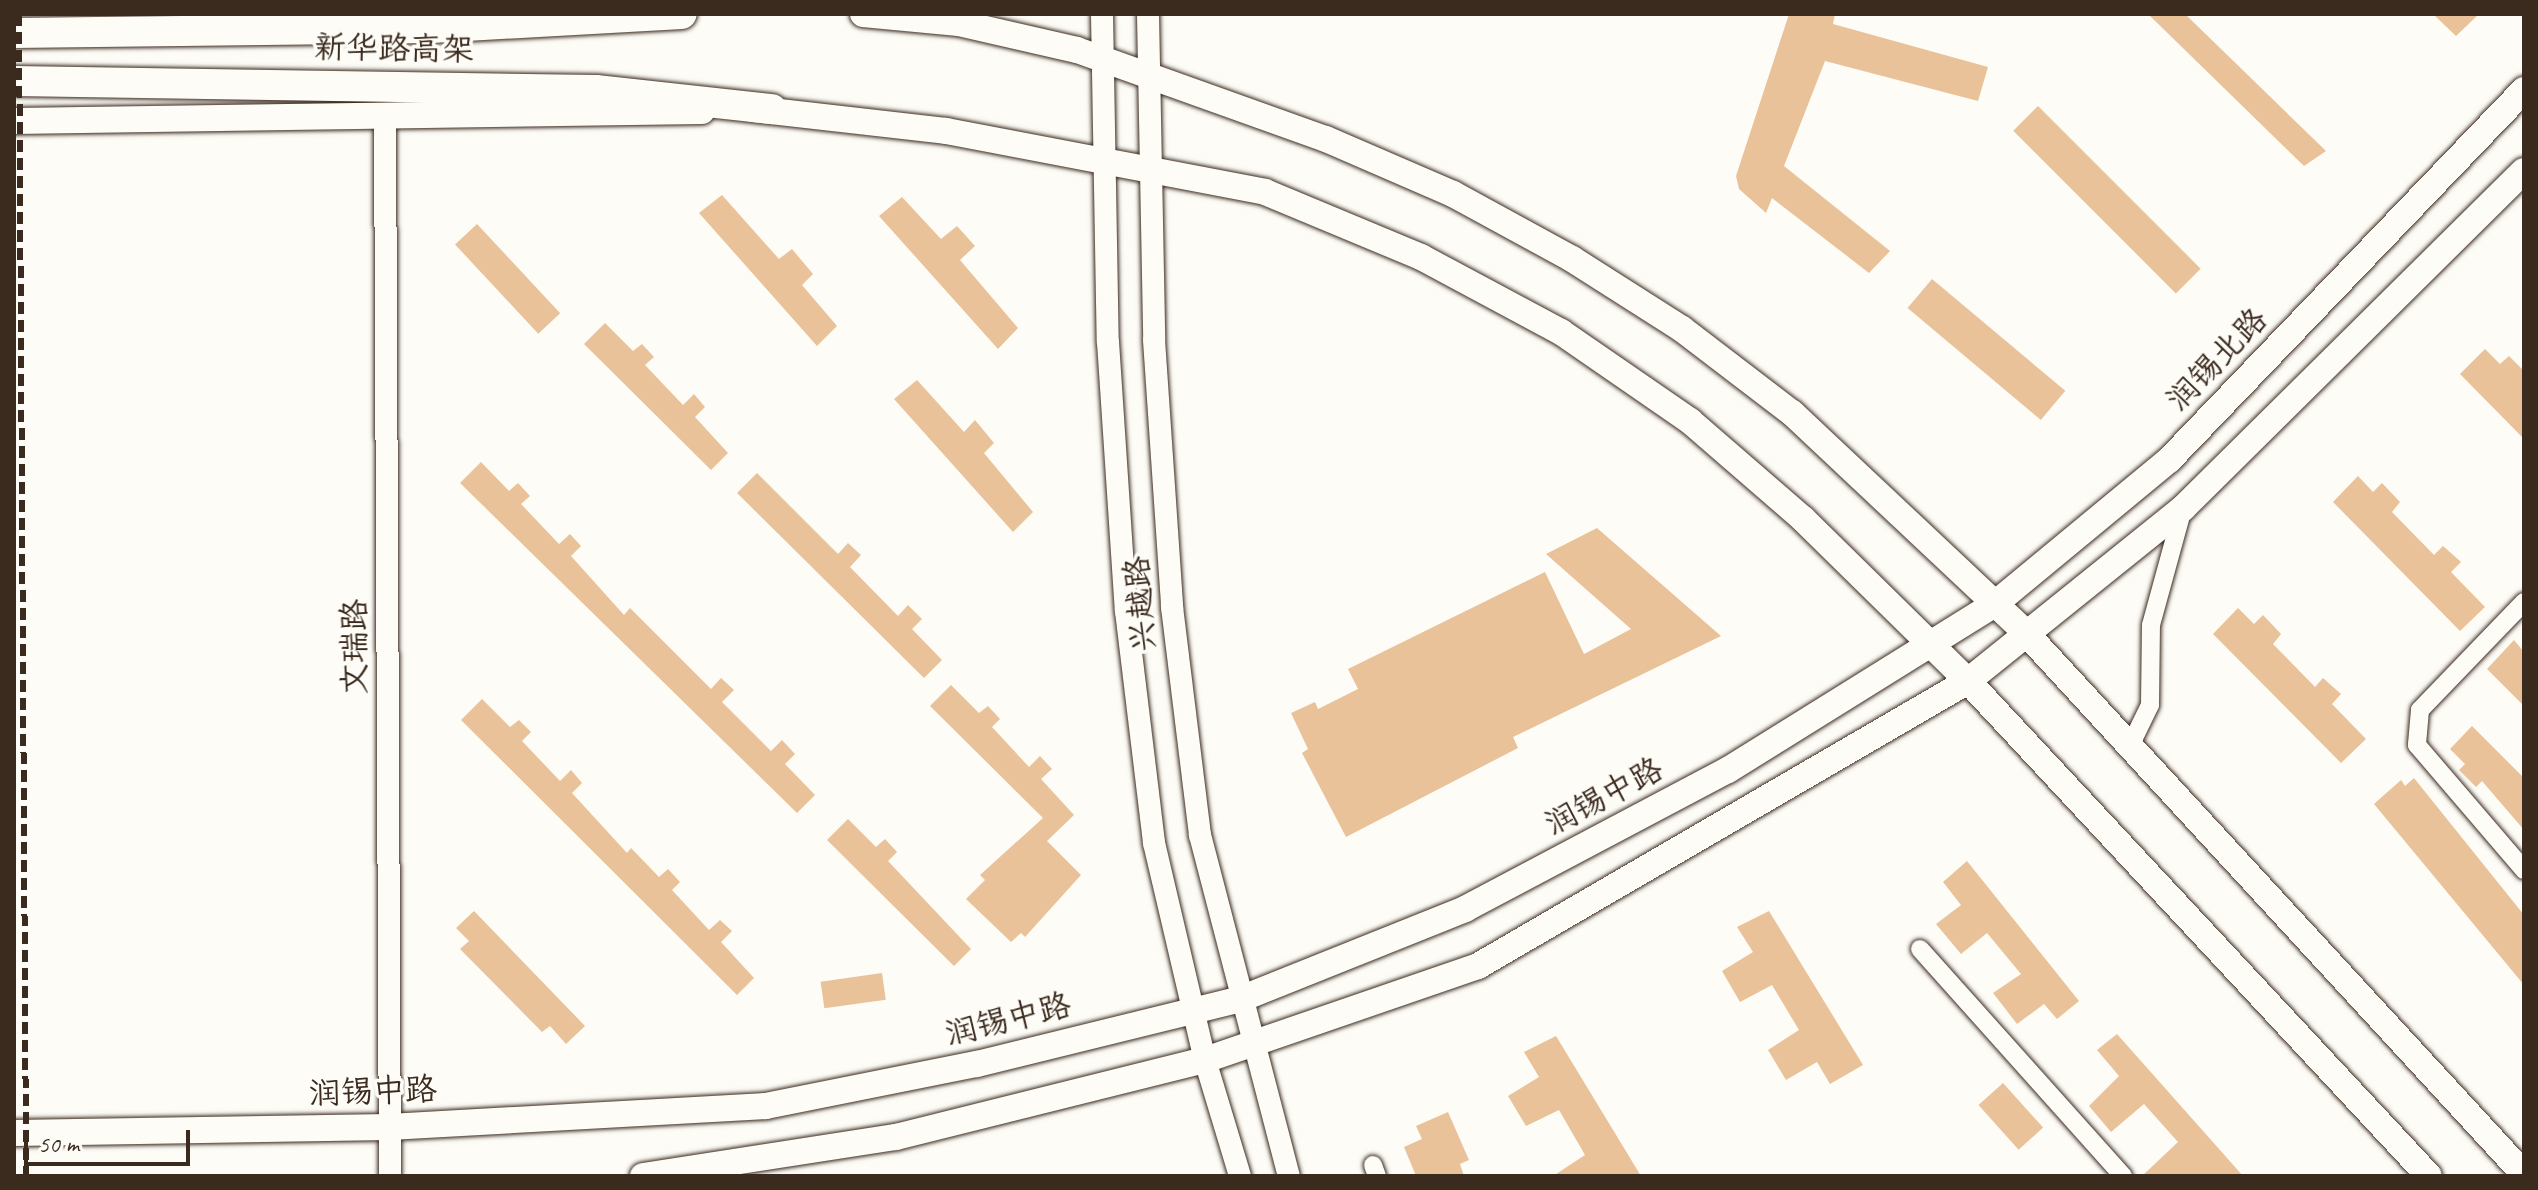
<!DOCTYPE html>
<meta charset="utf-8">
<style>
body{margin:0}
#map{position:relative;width:2538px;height:1190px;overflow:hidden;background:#fdfcf7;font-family:Caveat,"LXGW WenKai TC",sans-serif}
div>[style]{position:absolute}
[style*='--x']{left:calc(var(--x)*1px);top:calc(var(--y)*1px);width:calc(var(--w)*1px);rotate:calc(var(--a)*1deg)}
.building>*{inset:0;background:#e9c299;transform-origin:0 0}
.roads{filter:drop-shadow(0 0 2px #3b2a1e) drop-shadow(0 0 2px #3b2a1e)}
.minor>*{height:18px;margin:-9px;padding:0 9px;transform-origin:9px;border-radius:9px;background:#fdfcf7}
.tertiary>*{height:22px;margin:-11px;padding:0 11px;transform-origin:11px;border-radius:11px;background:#fdfcf7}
.secondary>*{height:26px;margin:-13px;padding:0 13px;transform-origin:13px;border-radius:13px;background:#fdfcf7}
.trunk>*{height:30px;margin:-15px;padding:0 15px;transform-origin:15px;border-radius:15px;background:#fdfcf7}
.rail>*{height:6px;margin-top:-3px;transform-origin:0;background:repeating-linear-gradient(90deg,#3b2a1e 0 12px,transparent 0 18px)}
span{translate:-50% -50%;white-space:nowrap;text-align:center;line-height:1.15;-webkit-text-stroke:7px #fdfcf7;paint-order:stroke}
.street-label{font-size:32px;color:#3b2a1e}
.frame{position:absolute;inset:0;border:16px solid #3b2a1e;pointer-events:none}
.scale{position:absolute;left:24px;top:1130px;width:166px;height:36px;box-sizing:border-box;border:4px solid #3b2a1e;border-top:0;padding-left:10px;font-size:24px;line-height:28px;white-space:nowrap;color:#3b2a1e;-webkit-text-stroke:6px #fdfcf7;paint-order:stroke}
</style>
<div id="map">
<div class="building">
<i style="clip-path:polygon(1789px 14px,1835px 14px,1833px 24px,1988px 67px,1978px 101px,1825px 61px,1784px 166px,1890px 251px,1869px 273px,1772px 198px,1766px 213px,1739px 189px,1736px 176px)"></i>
<i style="clip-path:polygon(2148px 14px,2185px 14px,2326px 151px,2304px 166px)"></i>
<i style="clip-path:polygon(2433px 14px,2479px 14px,2456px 36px)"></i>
<i style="left:2038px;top:106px;width:230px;height:35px;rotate:45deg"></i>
<i style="clip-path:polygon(722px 195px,779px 259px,792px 249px,813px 274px,802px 285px,837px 326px,817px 346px,699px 213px)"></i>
<i style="clip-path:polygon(902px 197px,941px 239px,957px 226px,975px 246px,960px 260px,1018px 328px,998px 349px,879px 216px)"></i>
<i style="left:477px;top:224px;width:122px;height:30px;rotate:47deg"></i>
<i style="left:1932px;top:279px;width:174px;height:38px;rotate:40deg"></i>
<i style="clip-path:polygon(605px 323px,633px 351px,642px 344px,654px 357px,645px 365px,683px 405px,694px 394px,705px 407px,695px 417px,728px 453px,711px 470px,584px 344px)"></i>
<i style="clip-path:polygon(2485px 349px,2500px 364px,2509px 356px,2524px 371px,2524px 439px,2460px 374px)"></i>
<i style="clip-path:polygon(917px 380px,964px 432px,975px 420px,994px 443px,984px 453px,1033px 512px,1013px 532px,894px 399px)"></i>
<i style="clip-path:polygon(481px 462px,509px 491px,518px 483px,530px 496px,521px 504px,559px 544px,570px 534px,581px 546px,571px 556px,624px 615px,630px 608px,711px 689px,721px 678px,734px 690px,722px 702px,771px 751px,782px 740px,795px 754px,785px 764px,815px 795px,797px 813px,460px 483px)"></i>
<i style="clip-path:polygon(757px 473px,838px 554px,848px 543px,861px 555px,850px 567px,898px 616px,908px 605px,922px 619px,912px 629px,942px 660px,924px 678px,737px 493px)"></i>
<i style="clip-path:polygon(2358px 476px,2373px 492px,2382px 483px,2400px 502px,2392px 512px,2434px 555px,2443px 546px,2461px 562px,2451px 572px,2485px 607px,2460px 631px,2333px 502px)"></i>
<i style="clip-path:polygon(1597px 528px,1721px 636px,1513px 737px,1518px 748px,1346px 837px,1302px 753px,1308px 749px,1291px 713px,1315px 702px,1318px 709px,1358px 689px,1348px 669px,1545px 572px,1584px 654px,1631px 629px,1546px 554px)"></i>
<i style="clip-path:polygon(2238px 608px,2254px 624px,2263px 615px,2281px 634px,2273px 644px,2315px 687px,2323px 678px,2341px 694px,2332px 704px,2366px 739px,2341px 763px,2213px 634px)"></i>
<i style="clip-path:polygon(2514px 640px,2524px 652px,2524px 706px,2487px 669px)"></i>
<i style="clip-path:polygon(951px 685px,979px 713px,988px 706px,1000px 719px,992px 727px,1029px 767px,1040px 756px,1052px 769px,1041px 779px,1074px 815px,1047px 841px,1081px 875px,1025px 937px,1021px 933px,1011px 942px,966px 899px,985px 880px,980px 875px,1043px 818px,930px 706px)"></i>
<i style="clip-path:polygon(482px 699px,510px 727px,519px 720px,531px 732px,522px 741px,560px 781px,571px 770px,582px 783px,572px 793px,627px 853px,631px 848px,659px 877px,668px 869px,680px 882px,672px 890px,709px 930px,720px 920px,732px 931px,721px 942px,754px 978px,737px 995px,461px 720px)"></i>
<i style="clip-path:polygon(2472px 726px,2524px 778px,2524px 830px,2482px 781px,2476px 787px,2459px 770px,2465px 764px,2450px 749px)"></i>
<i style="clip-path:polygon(2414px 778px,2524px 915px,2524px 985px,2374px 804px,2401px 780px,2405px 786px)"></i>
<i style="clip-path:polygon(848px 819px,876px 847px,885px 839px,897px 852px,888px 861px,971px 949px,954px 966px,827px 840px)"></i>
<i style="clip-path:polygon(1967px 861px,2079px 1001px,2057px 1019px,2044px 1004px,2017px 1024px,1993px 993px,2021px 974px,1987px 933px,1961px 954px,1936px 924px,1961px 905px,1943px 882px)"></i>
<i style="clip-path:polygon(474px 911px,585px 1026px,566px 1044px,550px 1026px,542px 1032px,460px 949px,469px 941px,456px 928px)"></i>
<i style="clip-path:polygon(1769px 911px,1863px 1065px,1830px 1084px,1817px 1062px,1786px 1080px,1768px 1050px,1799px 1030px,1772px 985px,1740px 1002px,1722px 971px,1753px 952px,1737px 927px)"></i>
<i style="left:882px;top:973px;width:27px;height:62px;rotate:82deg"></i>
<i style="clip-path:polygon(2117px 1034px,2243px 1176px,2142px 1176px,2178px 1142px,2144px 1104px,2111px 1132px,2089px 1106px,2119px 1076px,2097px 1050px)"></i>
<i style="clip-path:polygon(1556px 1036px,1641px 1176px,1553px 1176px,1585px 1155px,1559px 1110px,1526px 1126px,1508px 1096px,1539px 1077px,1524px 1052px)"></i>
<i style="left:2003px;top:1083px;width:60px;height:33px;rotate:48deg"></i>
<i style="clip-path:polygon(1448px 1112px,1469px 1160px,1460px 1164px,1464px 1176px,1416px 1176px,1404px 1147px,1422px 1139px,1416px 1126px)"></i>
</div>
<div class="roads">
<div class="minor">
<i style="--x:2524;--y:602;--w:150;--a:133.9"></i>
<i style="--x:2420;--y:710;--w:35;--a:95"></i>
<i style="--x:2417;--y:745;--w:165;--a:49.4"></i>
<i style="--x:2130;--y:746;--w:46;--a:-64"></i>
<i style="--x:2150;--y:705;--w:80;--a:-89.3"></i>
<i style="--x:2151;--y:625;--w:121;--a:-74.7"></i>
<i style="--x:1920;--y:949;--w:305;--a:48.2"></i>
<i style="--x:1373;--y:1165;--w:12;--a:70"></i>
</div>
<div class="tertiary">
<i style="--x:1102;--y:14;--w:328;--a:89"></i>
<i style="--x:1108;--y:342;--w:270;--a:86.2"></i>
<i style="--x:1126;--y:611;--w:234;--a:83.1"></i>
<i style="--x:1154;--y:843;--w:223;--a:76.8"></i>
<i style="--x:1205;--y:1060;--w:121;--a:73.2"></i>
<i style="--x:1148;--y:14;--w:326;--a:88.9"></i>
<i style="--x:1154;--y:340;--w:268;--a:86.1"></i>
<i style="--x:1172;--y:607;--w:230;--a:83"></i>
<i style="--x:1200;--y:835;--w:352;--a:75.4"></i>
<i style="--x:385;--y:118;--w:1058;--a:89.73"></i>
</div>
<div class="secondary">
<i style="--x:863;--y:14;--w:96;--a:5.4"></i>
<i style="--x:959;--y:23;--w:121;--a:12.9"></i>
<i style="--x:1077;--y:50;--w:264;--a:19.7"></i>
<i style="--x:1326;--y:139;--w:138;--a:23.4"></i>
<i style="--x:1453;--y:194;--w:136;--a:28.6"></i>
<i style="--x:1572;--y:259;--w:130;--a:32.5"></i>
<i style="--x:1682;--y:329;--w:138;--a:37.4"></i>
<i style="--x:1792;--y:413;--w:320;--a:43.2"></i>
<i style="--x:2025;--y:632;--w:737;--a:47.37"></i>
<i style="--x:753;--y:109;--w:194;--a:6.5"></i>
<i style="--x:946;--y:131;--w:325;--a:10.8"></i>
<i style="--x:1265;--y:192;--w:169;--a:22.6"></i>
<i style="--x:1421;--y:257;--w:159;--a:28.2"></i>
<i style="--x:1561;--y:332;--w:157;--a:34.6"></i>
<i style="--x:1690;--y:421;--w:150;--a:40.9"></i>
<i style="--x:1803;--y:519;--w:231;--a:44.5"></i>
<i style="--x:1968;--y:681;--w:676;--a:47.04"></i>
<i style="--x:14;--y:121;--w:688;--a:-0.83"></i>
<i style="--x:14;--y:1133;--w:375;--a:-0.9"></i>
<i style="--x:389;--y:1127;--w:378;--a:-3.2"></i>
<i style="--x:766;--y:1106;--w:215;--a:-11.3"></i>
<i style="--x:977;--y:1064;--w:269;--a:-13.8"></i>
<i style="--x:1238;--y:1000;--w:245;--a:-21.8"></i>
<i style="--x:1465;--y:909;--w:297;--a:-27.9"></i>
<i style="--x:1728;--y:770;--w:316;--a:-31.9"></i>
<i style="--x:1996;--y:603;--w:224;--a:-39.6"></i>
<i style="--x:2169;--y:460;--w:513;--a:-46.19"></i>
<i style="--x:643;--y:1176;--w:256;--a:-8.8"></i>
<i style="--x:896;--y:1137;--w:318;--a:-14"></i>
<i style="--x:1205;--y:1060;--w:289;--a:-19"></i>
<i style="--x:1478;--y:966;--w:567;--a:-30.18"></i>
<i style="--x:1968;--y:681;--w:276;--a:-38.8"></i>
<i style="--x:2183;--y:508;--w:479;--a:-44.7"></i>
</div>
<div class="trunk">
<i style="--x:14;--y:33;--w:417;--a:-0.7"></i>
<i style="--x:431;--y:28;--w:251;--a:-3.2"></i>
<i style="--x:14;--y:81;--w:582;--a:0.89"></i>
<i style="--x:596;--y:90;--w:177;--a:6.2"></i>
</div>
</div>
<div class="rail">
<i style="--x:19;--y:14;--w:1162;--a:89.65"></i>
</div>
<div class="street-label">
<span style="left:394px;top:49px;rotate:1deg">新华路高架</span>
<span style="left:2217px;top:360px;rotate:-46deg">润锡北路</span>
<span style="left:1141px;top:604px;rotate:-95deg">兴越路</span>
<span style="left:355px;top:647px;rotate:-90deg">文瑞路</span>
<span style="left:1604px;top:797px;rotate:-28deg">润锡中路</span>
<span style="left:1008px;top:1020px;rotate:-14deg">润锡中路</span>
<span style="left:373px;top:1092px;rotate:-2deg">润锡中路</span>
</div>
<div class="frame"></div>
<div class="scale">50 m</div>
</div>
